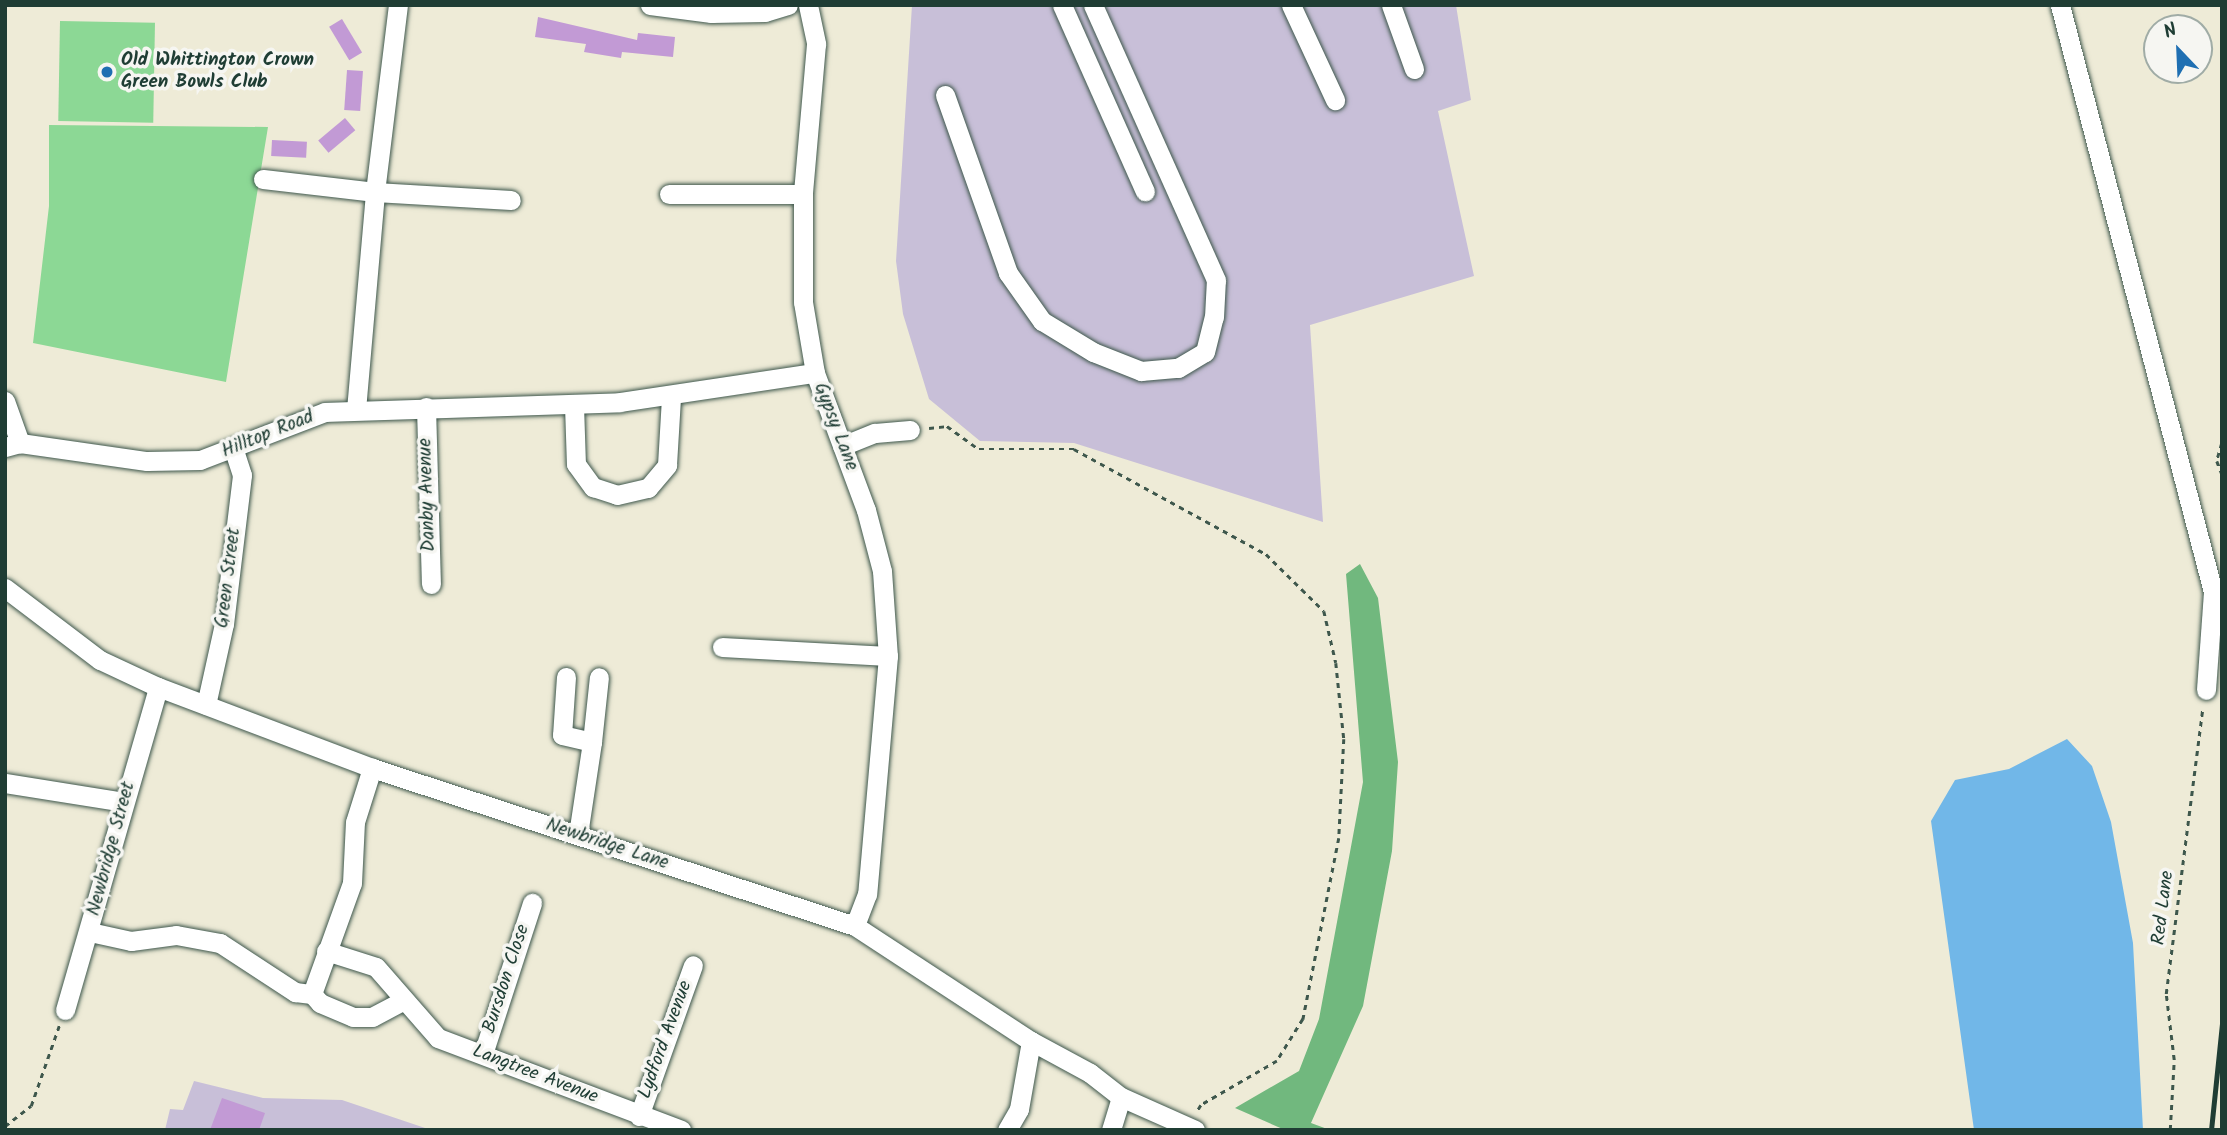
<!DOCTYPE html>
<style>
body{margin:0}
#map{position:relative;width:2227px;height:1135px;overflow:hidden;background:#eeebd7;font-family:Kalam,sans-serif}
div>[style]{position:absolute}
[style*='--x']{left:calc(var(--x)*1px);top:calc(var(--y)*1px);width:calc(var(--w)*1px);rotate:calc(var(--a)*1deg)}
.industrial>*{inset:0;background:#c8bfd8}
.green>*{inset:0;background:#8cd895;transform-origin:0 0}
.forest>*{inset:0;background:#71b87e}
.water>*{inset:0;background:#71b7e8}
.building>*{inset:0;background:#c29ad5;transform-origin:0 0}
.path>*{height:2.5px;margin-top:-1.25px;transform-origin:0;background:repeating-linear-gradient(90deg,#3e574c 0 5px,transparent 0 10px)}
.roads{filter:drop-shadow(0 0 2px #3e574c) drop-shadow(0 0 2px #3e574c)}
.minor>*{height:19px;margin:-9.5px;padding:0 9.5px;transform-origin:9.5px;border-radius:9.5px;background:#fff}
.rail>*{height:5px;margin:-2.5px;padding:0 2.5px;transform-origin:2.5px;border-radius:2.5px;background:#1f3d34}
.dots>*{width:19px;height:19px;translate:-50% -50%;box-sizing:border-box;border:4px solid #f6f6f2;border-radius:50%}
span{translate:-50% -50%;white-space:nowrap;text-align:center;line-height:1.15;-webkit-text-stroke:7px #f6f6f2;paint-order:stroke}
.poi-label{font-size:19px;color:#1f3d34;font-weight:700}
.left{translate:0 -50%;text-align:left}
.street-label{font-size:19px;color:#1f3d34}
.frame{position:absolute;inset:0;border:7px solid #1f3d34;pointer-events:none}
.north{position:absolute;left:2143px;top:14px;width:70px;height:70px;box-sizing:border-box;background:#f6f6f2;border:2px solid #a0aca6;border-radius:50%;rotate:337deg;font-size:19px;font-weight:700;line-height:28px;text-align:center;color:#1f3d34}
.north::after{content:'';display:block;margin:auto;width:24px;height:32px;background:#1f6fb2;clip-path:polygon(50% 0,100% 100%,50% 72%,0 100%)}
</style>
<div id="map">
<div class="industrial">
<i style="clip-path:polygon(912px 5px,1456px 5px,1471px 100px,1438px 111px,1474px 276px,1310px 325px,1323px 522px,1074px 443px,980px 441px,929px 399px,903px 314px,896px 261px)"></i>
<i style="clip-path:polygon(194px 1081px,263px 1098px,342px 1100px,431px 1130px,165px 1130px,170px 1109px,183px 1110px)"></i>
</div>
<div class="green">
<i style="left:60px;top:21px;width:95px;height:100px;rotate:1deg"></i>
<i style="clip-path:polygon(49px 125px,268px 127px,226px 382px,33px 343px,49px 206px)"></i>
</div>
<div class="forest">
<i style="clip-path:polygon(1360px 564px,1378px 598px,1398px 762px,1392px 851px,1363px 1006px,1311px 1123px,1330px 1130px,1285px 1130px,1235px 1108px,1299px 1071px,1319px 1019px,1363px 782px,1346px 574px)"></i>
</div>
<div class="water">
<i style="clip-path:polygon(2067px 739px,2092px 766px,2111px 822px,2133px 943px,2143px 1130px,1974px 1130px,1931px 821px,1955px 780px,2009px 769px)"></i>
</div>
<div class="building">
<i style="clip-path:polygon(538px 17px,637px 40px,638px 33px,675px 37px,673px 57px,622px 52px,621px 58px,584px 52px,586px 44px,535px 37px)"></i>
<i style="left:342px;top:19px;width:39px;height:15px;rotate:59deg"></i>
<i style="left:347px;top:70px;width:16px;height:40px;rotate:4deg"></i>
<i style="left:345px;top:118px;width:16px;height:35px;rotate:50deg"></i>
<i style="left:272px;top:140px;width:35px;height:16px;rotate:3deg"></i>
<i style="clip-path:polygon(222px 1098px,265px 1113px,259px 1130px,210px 1130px)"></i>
</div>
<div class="path">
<i style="--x:929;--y:428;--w:18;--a:-6"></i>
<i style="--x:947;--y:426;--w:39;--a:36"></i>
<i style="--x:979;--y:449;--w:95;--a:0"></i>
<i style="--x:1074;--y:449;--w:219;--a:28.7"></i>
<i style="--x:1266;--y:554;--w:81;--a:44.5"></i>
<i style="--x:1324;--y:611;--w:53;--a:77"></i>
<i style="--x:1336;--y:663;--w:76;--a:84"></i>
<i style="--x:1344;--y:739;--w:99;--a:92.9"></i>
<i style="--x:1339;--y:838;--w:185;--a:101.2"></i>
<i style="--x:1303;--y:1019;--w:49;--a:121.8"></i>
<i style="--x:1277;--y:1061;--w:88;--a:149.9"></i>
<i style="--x:1201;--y:1105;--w:8;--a:120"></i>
<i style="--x:2222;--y:443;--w:19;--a:106"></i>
<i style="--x:2217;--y:461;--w:14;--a:69"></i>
<i style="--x:5;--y:1126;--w:33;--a:-38"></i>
<i style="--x:31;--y:1106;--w:85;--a:-70.7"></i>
<i style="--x:2170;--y:1130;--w:70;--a:-86.7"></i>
<i style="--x:2174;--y:1060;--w:66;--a:-96.9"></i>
<i style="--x:2166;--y:994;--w:289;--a:-82.7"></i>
</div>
<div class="roads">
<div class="minor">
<i style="--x:650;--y:5;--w:62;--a:7.5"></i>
<i style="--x:711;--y:13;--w:54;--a:-1.1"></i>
<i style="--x:765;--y:12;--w:24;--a:-17"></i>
<i style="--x:808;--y:5;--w:40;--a:78"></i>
<i style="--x:816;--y:44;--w:151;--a:95"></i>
<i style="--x:803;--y:194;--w:108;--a:90"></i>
<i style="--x:803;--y:302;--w:72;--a:80.4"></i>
<i style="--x:815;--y:373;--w:146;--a:69.6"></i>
<i style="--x:866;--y:510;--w:63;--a:75.3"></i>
<i style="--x:882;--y:571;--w:85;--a:86"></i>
<i style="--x:888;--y:656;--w:239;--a:95"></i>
<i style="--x:867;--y:894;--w:34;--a:111"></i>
<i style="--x:1062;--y:5;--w:204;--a:66"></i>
<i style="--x:1291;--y:5;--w:105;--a:65.1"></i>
<i style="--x:1391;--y:5;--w:68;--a:70.2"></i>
<i style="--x:2060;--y:5;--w:607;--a:75.39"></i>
<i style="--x:2213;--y:592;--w:98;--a:94.1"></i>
<i style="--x:945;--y:95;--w:189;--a:70.5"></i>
<i style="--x:1008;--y:273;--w:59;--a:54.7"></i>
<i style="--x:1042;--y:321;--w:60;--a:31.3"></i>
<i style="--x:1093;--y:352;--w:52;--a:21.6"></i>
<i style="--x:1141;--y:371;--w:37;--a:-5"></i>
<i style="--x:1178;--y:368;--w:31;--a:-31"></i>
<i style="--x:1205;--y:352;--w:36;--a:-76"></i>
<i style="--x:1214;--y:317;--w:37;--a:-87"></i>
<i style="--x:1216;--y:280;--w:301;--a:-114.1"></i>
<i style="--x:263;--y:179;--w:113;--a:6.6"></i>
<i style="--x:375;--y:192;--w:136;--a:3.4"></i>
<i style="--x:669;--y:194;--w:134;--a:0"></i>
<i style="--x:5;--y:401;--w:45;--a:70.3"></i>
<i style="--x:574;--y:405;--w:59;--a:88.1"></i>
<i style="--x:576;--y:464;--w:29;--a:54"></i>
<i style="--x:593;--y:487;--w:25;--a:18"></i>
<i style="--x:617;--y:495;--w:32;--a:-13"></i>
<i style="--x:648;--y:488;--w:30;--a:-50"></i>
<i style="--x:667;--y:465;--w:68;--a:-86.6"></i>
<i style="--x:426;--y:407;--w:177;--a:88.4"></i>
<i style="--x:356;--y:410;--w:219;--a:-85"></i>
<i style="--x:375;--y:192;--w:188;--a:-83"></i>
<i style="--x:842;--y:446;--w:35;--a:-22"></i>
<i style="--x:875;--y:433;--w:35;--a:-5"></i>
<i style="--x:5;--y:447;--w:16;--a:-15"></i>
<i style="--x:20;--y:443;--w:128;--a:8.1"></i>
<i style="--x:147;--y:461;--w:53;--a:-1.1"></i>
<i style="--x:200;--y:460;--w:134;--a:-21"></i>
<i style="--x:325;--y:412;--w:295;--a:-1.9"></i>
<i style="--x:620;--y:402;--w:197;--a:-8.5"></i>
<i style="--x:5;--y:588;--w:119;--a:37.2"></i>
<i style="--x:100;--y:660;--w:64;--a:25"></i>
<i style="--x:158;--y:687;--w:229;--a:20.7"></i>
<i style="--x:372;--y:768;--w:508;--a:18.11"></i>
<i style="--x:855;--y:926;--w:210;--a:33.2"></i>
<i style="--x:1031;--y:1041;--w:67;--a:28.5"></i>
<i style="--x:1090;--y:1073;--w:39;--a:38"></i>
<i style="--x:1121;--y:1097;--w:81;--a:24"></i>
<i style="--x:722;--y:647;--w:166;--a:3.1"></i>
<i style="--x:566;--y:677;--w:58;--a:93.9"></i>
<i style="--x:562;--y:735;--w:31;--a:13"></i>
<i style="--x:592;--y:742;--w:94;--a:98.6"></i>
<i style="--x:206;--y:705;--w:83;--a:-77.5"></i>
<i style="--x:224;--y:624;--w:150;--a:-83.1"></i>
<i style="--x:242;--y:475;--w:26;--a:-108"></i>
<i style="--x:592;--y:742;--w:65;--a:-83.9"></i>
<i style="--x:5;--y:783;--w:120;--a:9.1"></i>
<i style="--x:90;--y:932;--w:42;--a:12.4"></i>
<i style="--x:131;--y:941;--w:45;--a:-7.6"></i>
<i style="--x:176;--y:935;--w:45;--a:10.3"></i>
<i style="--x:220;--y:943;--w:90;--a:33.2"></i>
<i style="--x:295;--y:992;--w:17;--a:7"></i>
<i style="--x:312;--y:994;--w:118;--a:-70.2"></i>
<i style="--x:352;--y:883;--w:61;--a:-87.2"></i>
<i style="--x:355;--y:822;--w:57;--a:-72.5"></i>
<i style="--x:326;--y:951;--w:52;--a:17.7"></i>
<i style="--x:376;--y:967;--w:94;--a:48.9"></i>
<i style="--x:438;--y:1038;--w:260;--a:20.7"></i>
<i style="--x:312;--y:994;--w:12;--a:48"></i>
<i style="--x:320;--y:1003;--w:36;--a:23"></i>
<i style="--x:353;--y:1017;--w:19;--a:0"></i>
<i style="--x:372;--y:1017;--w:34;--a:-28"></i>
<i style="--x:65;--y:1010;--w:336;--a:-73.9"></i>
<i style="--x:483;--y:1054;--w:159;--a:-72"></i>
<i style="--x:639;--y:1116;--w:160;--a:-70.3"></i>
<i style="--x:1007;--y:1130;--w:24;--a:-60"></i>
<i style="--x:1019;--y:1109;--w:69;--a:-80"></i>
<i style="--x:1111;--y:1130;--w:34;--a:-73"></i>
</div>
</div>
<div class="rail">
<i style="--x:2211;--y:1130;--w:107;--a:-84.1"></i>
</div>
<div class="dots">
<i style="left:107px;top:72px;background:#1f6fb2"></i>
</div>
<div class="poi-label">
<span class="left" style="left:121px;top:72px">Old Whittington Crown<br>Green Bowls Club</span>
</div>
<div class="street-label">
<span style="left:835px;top:427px;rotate:69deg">Gypsy Lane</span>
<span style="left:268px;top:435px;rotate:-22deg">Hilltop Road</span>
<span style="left:428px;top:495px;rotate:-92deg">Danby Avenue</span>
<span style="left:229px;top:578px;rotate:-83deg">Green Street</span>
<span style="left:607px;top:845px;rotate:18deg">Newbridge Lane</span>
<span style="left:112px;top:849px;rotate:-75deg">Newbridge Street</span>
<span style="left:2164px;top:908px;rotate:-83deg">Red Lane</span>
<span style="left:507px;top:979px;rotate:-72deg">Bursdon Close</span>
<span style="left:666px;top:1040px;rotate:-70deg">Lydford Avenue</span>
<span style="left:535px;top:1075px;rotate:21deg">Langtree Avenue</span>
</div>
<div class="frame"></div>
<div class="north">N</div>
</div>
